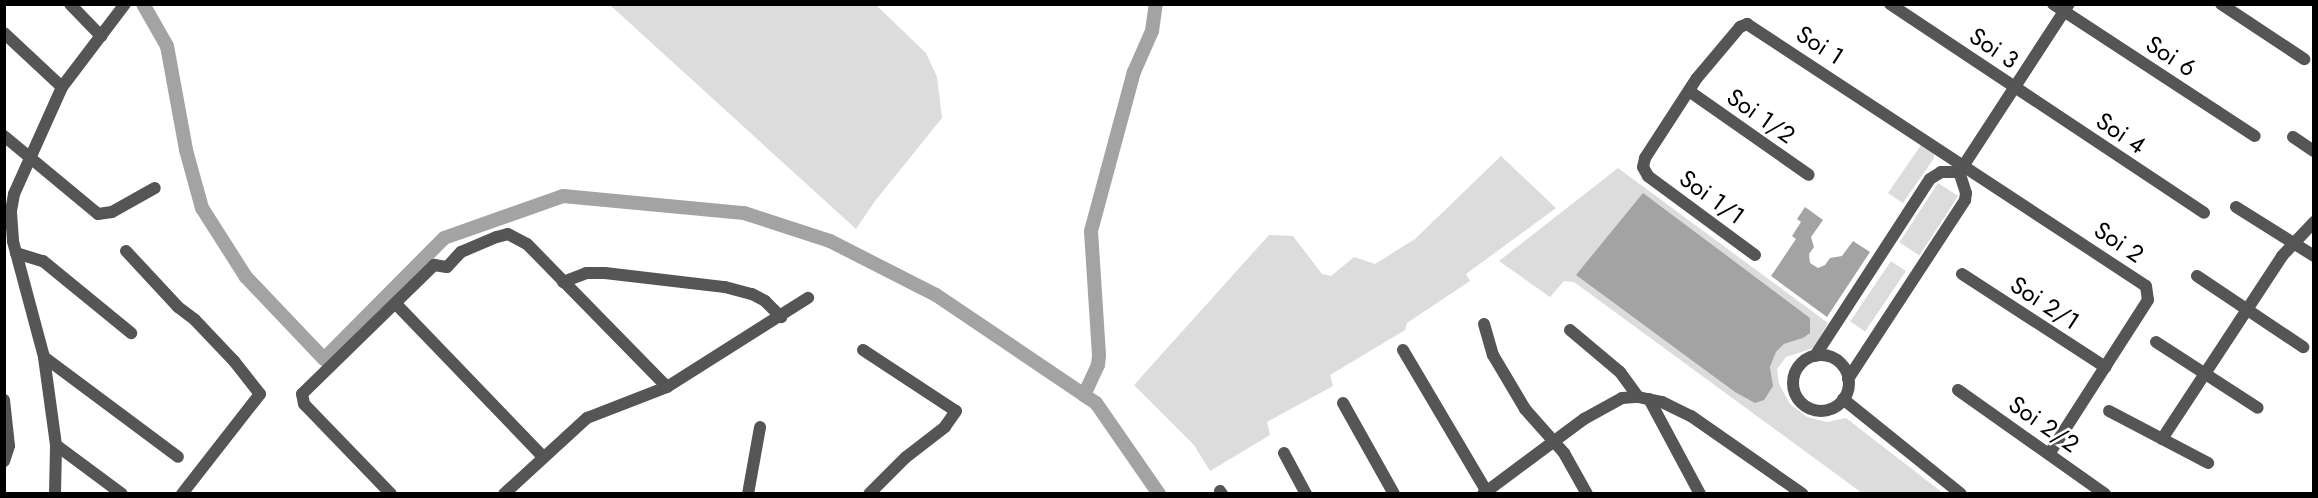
<!DOCTYPE html>
<style>
body{margin:0}
#map{position:relative;width:2318px;height:498px;overflow:hidden;background:#fff;font-family:Jost,sans-serif}
div>[style]{position:absolute}
[style*='--x']{left:calc(var(--x)*1px);top:calc(var(--y)*1px);width:calc(var(--w)*1px);rotate:calc(var(--a)*1deg)}
.green>*{inset:0;background:#dcdcdc;transform-origin:0 0}
.water>*{inset:0;background:#a3a3a3}
.canal>*{height:14px;margin:-7px;padding:0 7px;transform-origin:7px;border-radius:7px;background:#a3a3a3}
.street>*{height:12px;margin:-6px;padding:0 6px;transform-origin:6px;border-radius:6px;background:#555}
.street>.ring{margin:-6px;padding:0;box-sizing:content-box;background:none;border:12px solid #555;border-radius:50%}
span{translate:-50% -50%;white-space:nowrap;text-align:center;line-height:1.15;-webkit-text-stroke:5px #fff;paint-order:stroke}
.street-label{font-size:24px;color:#000}
.frame{position:absolute;inset:0;border:6px solid #000;pointer-events:none}
</style>
<div id="map">
<div class="green">
<i style="clip-path:polygon(610px 5px,876px 5px,926px 53px,937px 77px,942px 118px,875px 201px,856px 229px)"></i>
<i style="clip-path:polygon(1921px 145px,1934px 154px,1934px 158px,1903px 203px,1888px 193px)"></i>
<i style="clip-path:polygon(1501px 156px,1556px 208px,1466px 274px,1470px 281px,1407px 323px,1405px 330px,1330px 375px,1333px 386px,1267px 422px,1270px 435px,1210px 471px,1194px 445px,1134px 385px,1269px 235px,1293px 236px,1322px 274px,1331px 276px,1354px 257px,1375px 264px,1415px 239px)"></i>
<i style="clip-path:polygon(evenodd,1618px 168px,1828px 323px,1814px 348px,1786px 357px,1777px 369px,1779px 384px,1790px 404px,1807px 417px,1827px 422px,1846px 418px,1943px 493px,1862px 493px,1574px 282px,1564px 281px,1550px 297px,1499px 261px,1618px 168px,1643px 194px,1810px 318px,1803px 338px,1784px 344px,1776px 352px,1770px 367px,1772px 380px,1643px 194px)"></i>
<i style="left:1938px;top:183px;width:24px;height:71px;rotate:33deg"></i>
<i style="left:1891px;top:261px;width:18px;height:73px;rotate:34deg"></i>
</div>
<div class="water">
<i style="clip-path:polygon(1643px 193px,1810px 318px,1810px 333px,1803px 338px,1784px 344px,1776px 352px,1770px 367px,1773px 386px,1764px 400px,1755px 403px,1735px 392px,1576px 275px)"></i>
<i style="clip-path:polygon(1805px 207px,1823px 220px,1811px 237px,1814px 247px,1809px 254px,1810px 263px,1818px 268px,1825px 265px,1830px 258px,1842px 256px,1853px 241px,1870px 252px,1827px 317px,1771px 276px,1796px 239px,1792px 236px,1801px 222px,1797px 219px)"></i>
</div>
<div class="canal">
<i style="--x:143;--y:4;--w:48;--a:60.3"></i>
<i style="--x:167;--y:46;--w:106;--a:79.6"></i>
<i style="--x:186;--y:150;--w:60;--a:74.6"></i>
<i style="--x:202;--y:208;--w:82;--a:57.5"></i>
<i style="--x:246;--y:277;--w:113;--a:46.4"></i>
<i style="--x:324;--y:359;--w:170;--a:-45.2"></i>
<i style="--x:444;--y:238;--w:126;--a:-19.4"></i>
<i style="--x:563;--y:196;--w:182;--a:5.4"></i>
<i style="--x:744;--y:213;--w:90;--a:18"></i>
<i style="--x:830;--y:241;--w:119;--a:27"></i>
<i style="--x:936;--y:295;--w:179;--a:34"></i>
<i style="--x:1084;--y:395;--w:14;--a:34"></i>
<i style="--x:1096;--y:403;--w:111;--a:55.3"></i>
<i style="--x:1084;--y:395;--w:33;--a:-65"></i>
<i style="--x:1098;--y:365;--w:10;--a:-84"></i>
<i style="--x:1099;--y:355;--w:124;--a:-93.7"></i>
<i style="--x:1091;--y:231;--w:165;--a:-74.9"></i>
<i style="--x:1134;--y:72;--w:45;--a:-66.3"></i>
<i style="--x:1152;--y:31;--w:27;--a:-82"></i>
</div>
<div class="street">
<i style="--x:70;--y:4;--w:45;--a:45.9"></i>
<i style="--x:1890;--y:4;--w:377;--a:33.6"></i>
<i style="--x:2053;--y:4;--w:241;--a:33.2"></i>
<i style="--x:2221;--y:4;--w:100;--a:33.5"></i>
<i style="--x:4;--y:33;--w:79;--a:43"></i>
<i style="--x:1689;--y:91;--w:146;--a:35"></i>
<i style="--x:4;--y:136;--w:122;--a:39.7"></i>
<i style="--x:98;--y:214;--w:14;--a:-8"></i>
<i style="--x:112;--y:212;--w:49;--a:-29.2"></i>
<i style="--x:2293;--y:137;--w:25;--a:34"></i>
<i style="--x:1960;--y:171;--w:199;--a:-56.9"></i>
<i style="--x:2236;--y:207;--w:92;--a:32.1"></i>
<i style="--x:126;--y:251;--w:76;--a:47.1"></i>
<i style="--x:178;--y:307;--w:21;--a:37"></i>
<i style="--x:195;--y:320;--w:57;--a:46.4"></i>
<i style="--x:234;--y:361;--w:42;--a:51.8"></i>
<i style="--x:260;--y:394;--w:127;--a:128"></i>
<i style="--x:16;--y:253;--w:28;--a:17"></i>
<i style="--x:43;--y:261;--w:114;--a:39.3"></i>
<i style="--x:1755;--y:255;--w:133;--a:-143.6"></i>
<i style="--x:1648;--y:176;--w:10;--a:-119"></i>
<i style="--x:1643;--y:167;--w:9;--a:-77"></i>
<i style="--x:1645;--y:158;--w:95;--a:-57"></i>
<i style="--x:1697;--y:78;--w:67;--a:-49.9"></i>
<i style="--x:1740;--y:27;--w:8;--a:-23"></i>
<i style="--x:1747;--y:24;--w:477;--a:33.3"></i>
<i style="--x:2146;--y:286;--w:14;--a:82"></i>
<i style="--x:2148;--y:300;--w:183;--a:122.7"></i>
<i style="--x:1962;--y:274;--w:171;--a:33"></i>
<i style="--x:2197;--y:276;--w:128;--a:33.8"></i>
<i style="--x:563;--y:282;--w:25;--a:-21"></i>
<i style="--x:586;--y:273;--w:19;--a:0"></i>
<i style="--x:605;--y:273;--w:121;--a:6.7"></i>
<i style="--x:725;--y:287;--w:28;--a:15"></i>
<i style="--x:752;--y:294;--w:15;--a:28"></i>
<i style="--x:765;--y:301;--w:23;--a:45"></i>
<i style="--x:396;--y:304;--w:212;--a:46.1"></i>
<i style="--x:1484;--y:324;--w:32;--a:74"></i>
<i style="--x:1493;--y:355;--w:63;--a:59.3"></i>
<i style="--x:1525;--y:409;--w:59;--a:48.4"></i>
<i style="--x:1564;--y:453;--w:47;--a:60.7"></i>
<i style="--x:1570;--y:330;--w:65;--a:40"></i>
<i style="--x:1620;--y:372;--w:31;--a:54"></i>
<i style="--x:2156;--y:342;--w:121;--a:32.9"></i>
<i style="--x:863;--y:350;--w:111;--a:33.3"></i>
<i style="--x:956;--y:411;--w:19;--a:125"></i>
<i style="--x:945;--y:427;--w:49;--a:142.4"></i>
<i style="--x:906;--y:457;--w:52;--a:135"></i>
<i style="--x:1403;--y:350;--w:167;--a:59.4"></i>
<i class="ring" style="left:1793px;top:355px;width:44px;height:44px"></i>
<i style="--x:1815;--y:356;--w:211;--a:-57"></i>
<i style="--x:1930;--y:179;--w:13;--a:-32"></i>
<i style="--x:1941;--y:172;--w:18;--a:0"></i>
<i style="--x:44;--y:357;--w:167;--a:36.7"></i>
<i style="--x:1848;--y:379;--w:214;--a:-56.8"></i>
<i style="--x:1965;--y:200;--w:7;--a:-82"></i>
<i style="--x:1966;--y:193;--w:22;--a:-108"></i>
<i style="--x:1958;--y:390;--w:180;--a:35.3"></i>
<i style="--x:1649;--y:399;--w:108;--a:61.8"></i>
<i style="--x:1843;--y:399;--w:151;--a:38.8"></i>
<i style="--x:4;--y:400;--w:46;--a:83.8"></i>
<i style="--x:9;--y:446;--w:16;--a:108"></i>
<i style="--x:1343;--y:403;--w:104;--a:60.7"></i>
<i style="--x:2109;--y:411;--w:112;--a:27.7"></i>
<i style="--x:2162;--y:439;--w:219;--a:-56.7"></i>
<i style="--x:2282;--y:256;--w:47;--a:-46.7"></i>
<i style="--x:56;--y:445;--w:82;--a:36.6"></i>
<i style="--x:1284;--y:453;--w:47;--a:61.8"></i>
<i style="--x:1220;--y:491;--w:4;--a:56"></i>
<i style="--x:55;--y:494;--w:49;--a:-88.8"></i>
<i style="--x:56;--y:445;--w:89;--a:-97.8"></i>
<i style="--x:44;--y:357;--w:120;--a:-105"></i>
<i style="--x:13;--y:241;--w:30;--a:-94"></i>
<i style="--x:11;--y:211;--w:17;--a:-80"></i>
<i style="--x:14;--y:194;--w:117;--a:-65.8"></i>
<i style="--x:62;--y:87;--w:104;--a:-52.8"></i>
<i style="--x:391;--y:494;--w:125;--a:-134"></i>
<i style="--x:304;--y:404;--w:10;--a:-101"></i>
<i style="--x:302;--y:394;--w:185;--a:-44.3"></i>
<i style="--x:434;--y:265;--w:13;--a:9"></i>
<i style="--x:447;--y:267;--w:21;--a:-47"></i>
<i style="--x:461;--y:252;--w:39;--a:-23"></i>
<i style="--x:497;--y:237;--w:11;--a:-15"></i>
<i style="--x:508;--y:234;--w:21;--a:28"></i>
<i style="--x:527;--y:244;--w:200;--a:45.6"></i>
<i style="--x:504;--y:494;--w:113;--a:-42.5"></i>
<i style="--x:587;--y:418;--w:86;--a:-21.2"></i>
<i style="--x:667;--y:387;--w:167;--a:-32.3"></i>
<i style="--x:748;--y:494;--w:68;--a:-79.8"></i>
<i style="--x:1483;--y:494;--w:126;--a:-36.6"></i>
<i style="--x:1584;--y:419;--w:43;--a:-28.9"></i>
<i style="--x:1622;--y:398;--w:16;--a:-4"></i>
<i style="--x:1638;--y:397;--w:25;--a:12"></i>
<i style="--x:1662;--y:402;--w:32;--a:26"></i>
<i style="--x:1691;--y:416;--w:136;--a:34.9"></i>
</div>
<div class="street-label">
<span style="left:1820px;top:45px;rotate:33deg">Soi 1</span>
<span style="left:1994px;top:48px;rotate:34deg">Soi 3</span>
<span style="left:2171px;top:56px;rotate:33deg">Soi 6</span>
<span style="left:1761px;top:116px;rotate:35deg">Soi 1/2</span>
<span style="left:2121px;top:133px;rotate:34deg">Soi 4</span>
<span style="left:1712px;top:197px;rotate:36deg">Soi 1/1</span>
<span style="left:2119px;top:242px;rotate:34deg">Soi 2</span>
<span style="left:2045px;top:303px;rotate:33deg">Soi 2/1</span>
<span style="left:2044px;top:424px;rotate:35deg">Soi 2/2</span>
</div>
<div class="frame"></div>
</div>
